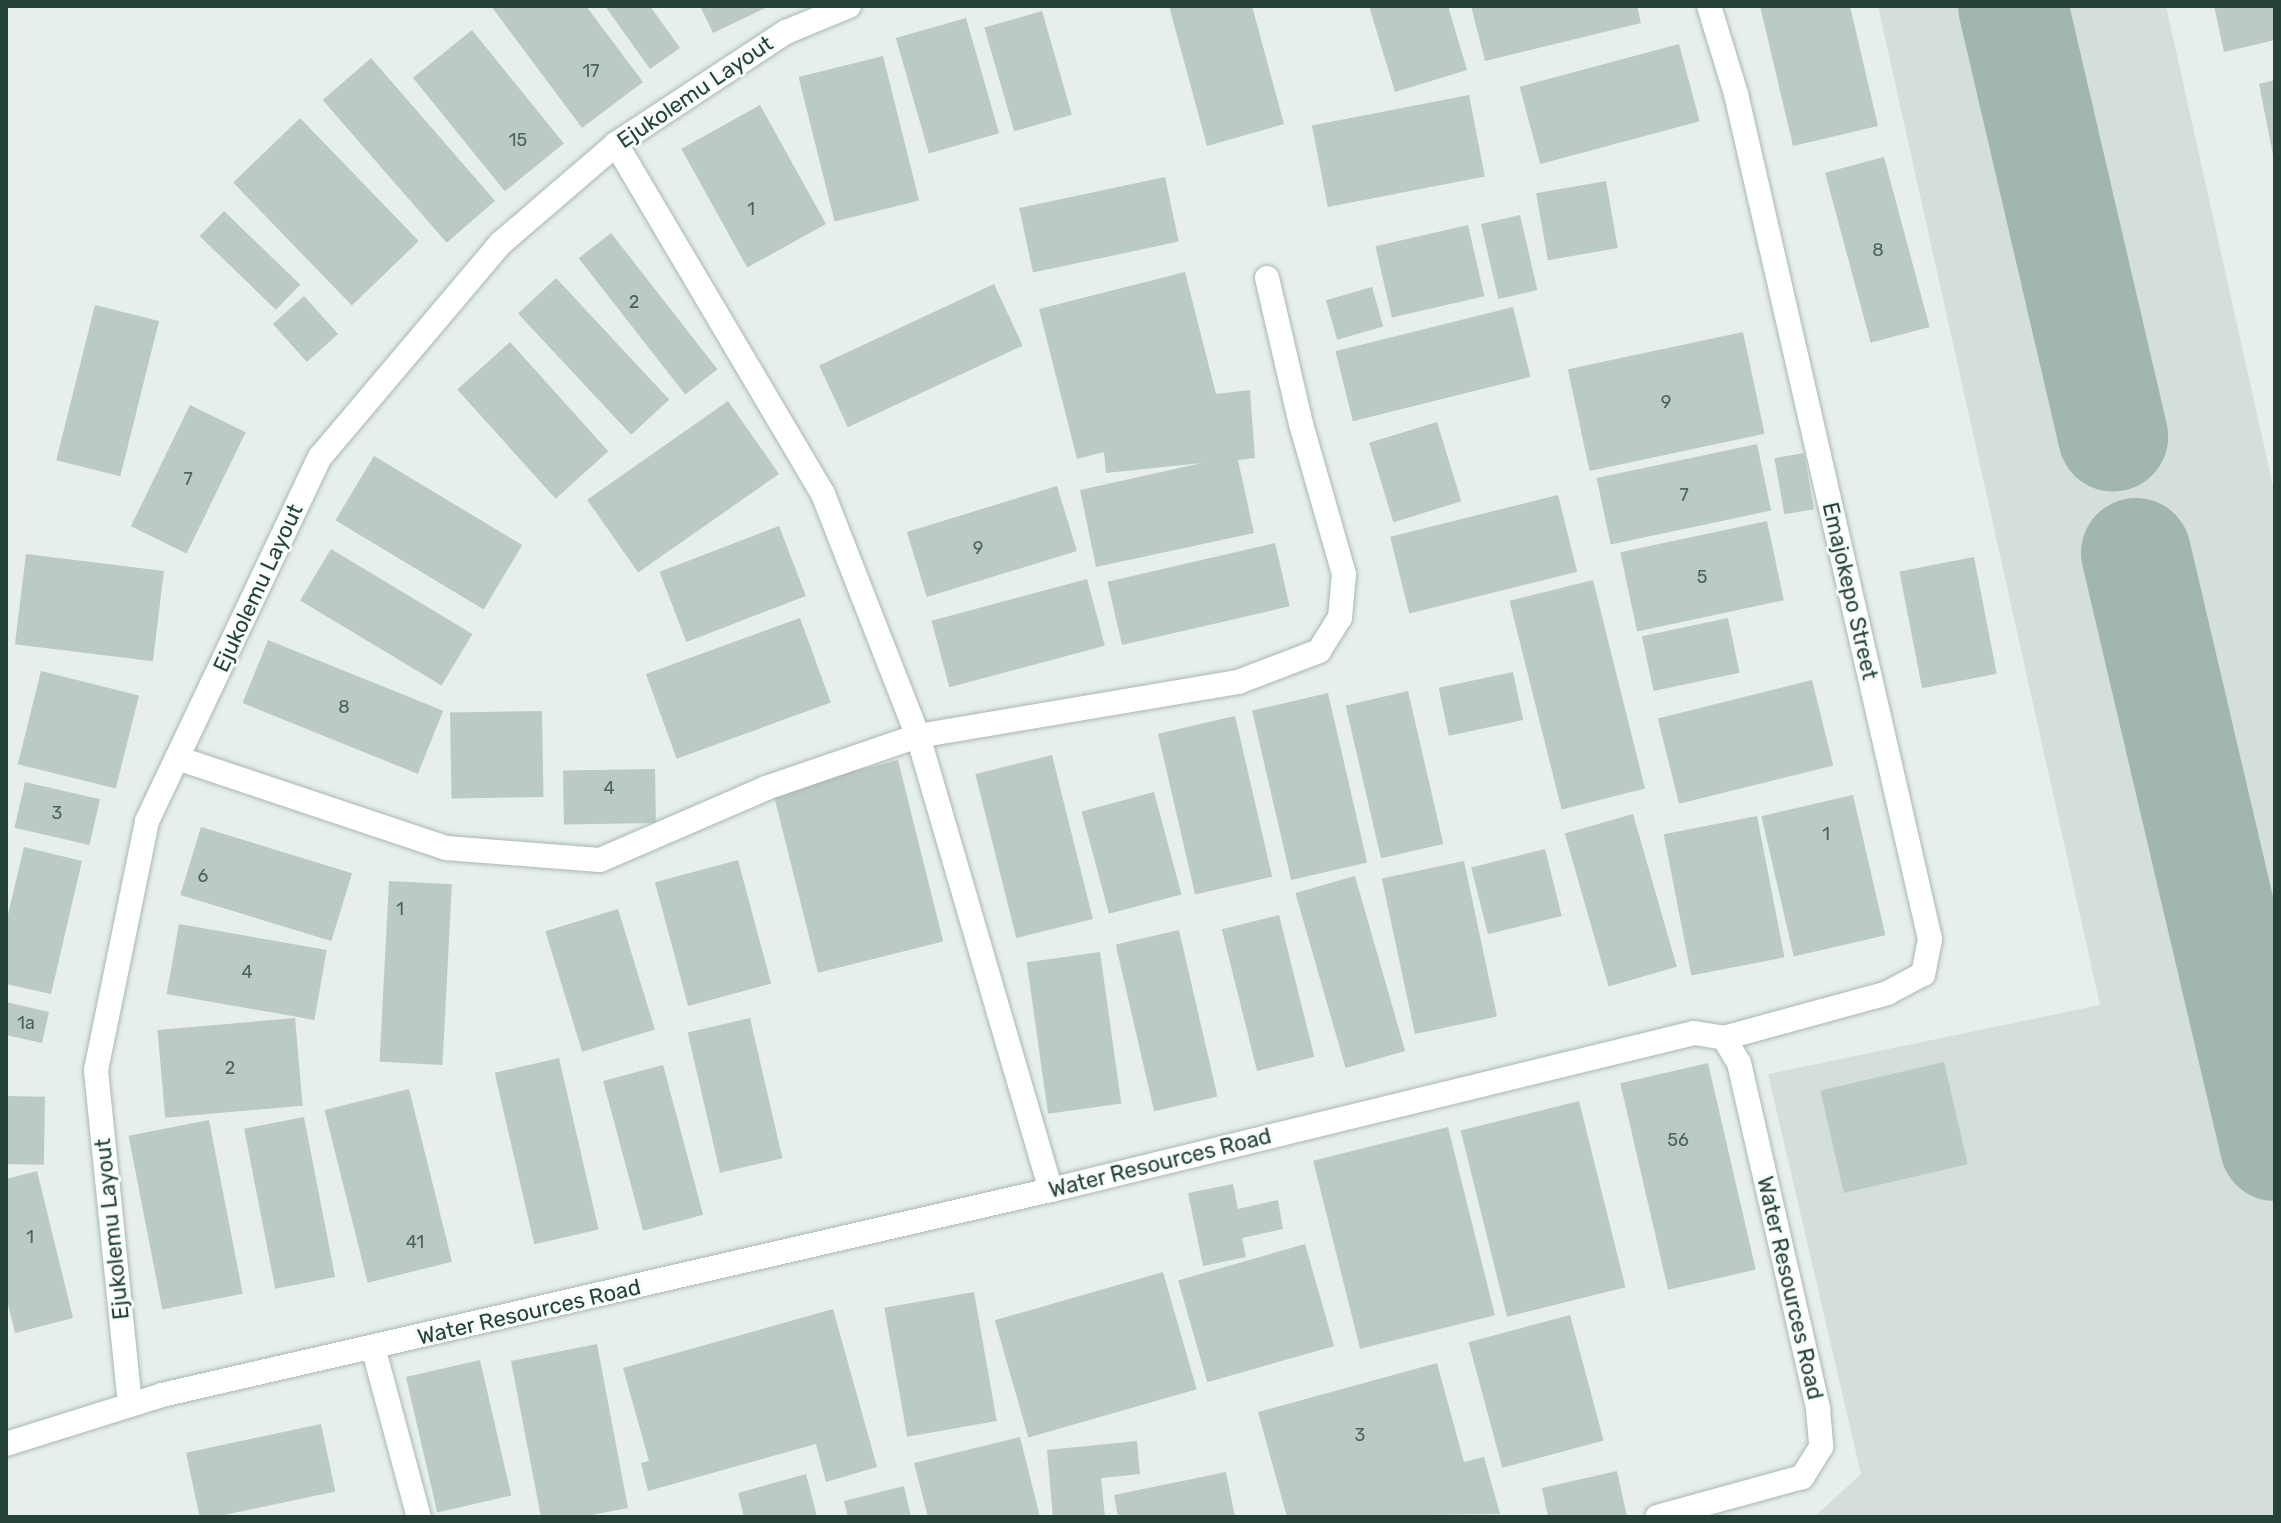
<!DOCTYPE html>
<style>
body{margin:0}
#map{position:relative;width:2281px;height:1523px;overflow:hidden;background:#e6efeb;font-family:Rubik,sans-serif}
div>[style]{position:absolute}
[style*='--x']{left:calc(var(--x)*1px);top:calc(var(--y)*1px);width:calc(var(--w)*1px);rotate:calc(var(--a)*1deg)}
.built>*{inset:0;background:#d4dfda}
.taxiway>*{height:110px;margin:-55px;padding:0 55px;transform-origin:55px;border-radius:55px;background:#a2b6b0}
.building>*{inset:0;background:#bbcac4;transform-origin:0 0}
.roads{filter:drop-shadow(0 0 2px #a8b8b2) drop-shadow(0 0 2px #a8b8b2)}
.street>*{height:24px;margin:-12px;padding:0 12px;transform-origin:12px;border-radius:12px;background:#fff}
span{translate:-50% -50%;white-space:nowrap;text-align:center;line-height:1.15;-webkit-text-stroke:6px #f7fbf9;paint-order:stroke}
.number-label{font-size:18px;color:#4a645c}
.number-label span{-webkit-text-stroke-width:0}
.street-label{font-size:22px;color:#24423a}
.frame{position:absolute;inset:0;border:8px solid #24423a;pointer-events:none}
</style>
<div id="map">
<div class="built">
<i style="clip-path:polygon(1878px 6px,2166px 6px,2275px 495px,2275px 1517px,1814px 1517px,1861px 1474px,1768px 1074px,2100px 1005px)"></i>
</div>
<div class="taxiway">
<i style="--x:2013;--y:6;--w:442;--a:76.9"></i>
<i style="--x:2136;--y:553;--w:609;--a:76.81"></i>
</div>
<div class="building">
<i style="clip-path:polygon(491px 6px,586px 6px,643px 82px,582px 128px)"></i>
<i style="clip-path:polygon(605px 6px,650px 6px,680px 48px,650px 69px)"></i>
<i style="clip-path:polygon(700px 6px,770px 6px,713px 33px)"></i>
<i style="clip-path:polygon(1169px 6px,1252px 6px,1284px 124px,1207px 146px)"></i>
<i style="clip-path:polygon(1369px 6px,1448px 6px,1467px 70px,1395px 92px)"></i>
<i style="clip-path:polygon(1471px 6px,1637px 6px,1641px 23px,1485px 61px)"></i>
<i style="clip-path:polygon(1760px 6px,1850px 6px,1878px 126px,1793px 146px)"></i>
<i style="clip-path:polygon(2214px 6px,2275px 6px,2275px 40px,2224px 52px)"></i>
<i style="left:1042px;top:11px;width:108px;height:60px;rotate:74deg"></i>
<i style="left:966px;top:18px;width:120px;height:73px;rotate:74deg"></i>
<i style="left:472px;top:30px;width:146px;height:76px;rotate:51deg"></i>
<i style="left:1679px;top:44px;width:80px;height:165px;rotate:75deg"></i>
<i style="left:883px;top:56px;width:149px;height:87px;rotate:76deg"></i>
<i style="left:371px;top:58px;width:189px;height:64px;rotate:49deg"></i>
<i style="clip-path:polygon(2275px 80px,2275px 160px,2274px 160px,2259px 84px)"></i>
<i style="left:1469px;top:95px;width:83px;height:160px;rotate:79deg"></i>
<i style="left:760px;top:105px;width:136px;height:90px;rotate:61deg"></i>
<i style="left:300px;top:118px;width:171px;height:93px;rotate:46deg"></i>
<i style="left:1884px;top:157px;width:176px;height:61px;rotate:75deg"></i>
<i style="left:1165px;top:177px;width:66px;height:149px;rotate:78deg"></i>
<i style="left:1606px;top:181px;width:68px;height:71px;rotate:80deg"></i>
<i style="left:224px;top:211px;width:106px;height:35px;rotate:44deg"></i>
<i style="left:1520px;top:215px;width:77px;height:40px;rotate:77deg"></i>
<i style="left:1468px;top:225px;width:73px;height:95px;rotate:77deg"></i>
<i style="left:611px;top:233px;width:173px;height:41px;rotate:52deg"></i>
<i style="clip-path:polygon(1185px 272px,1216px 394px,1250px 390px,1255px 458px,1238px 460px,1254px 533px,1096px 567px,1080px 490px,1202px 463px,1106px 473px,1104px 452px,1077px 459px,1039px 309px)"></i>
<i style="left:556px;top:278px;width:166px;height:52px;rotate:47deg"></i>
<i style="left:994px;top:284px;width:68px;height:193px;rotate:65deg"></i>
<i style="left:1372px;top:287px;width:41px;height:48px;rotate:74deg"></i>
<i style="left:304px;top:296px;width:51px;height:42px;rotate:48deg"></i>
<i style="left:95px;top:305px;width:66px;height:160px;rotate:14deg"></i>
<i style="left:1513px;top:307px;width:72px;height:183px;rotate:76deg"></i>
<i style="left:1743px;top:332px;width:104px;height:179px;rotate:78deg"></i>
<i style="left:510px;top:342px;width:147px;height:71px;rotate:48deg"></i>
<i style="left:728px;top:401px;width:89px;height:172px;rotate:55deg"></i>
<i style="left:190px;top:405px;width:62px;height:135px;rotate:26deg"></i>
<i style="left:1437px;top:422px;width:83px;height:71px;rotate:73deg"></i>
<i style="left:1757px;top:444px;width:68px;height:164px;rotate:78deg"></i>
<i style="left:1804px;top:453px;width:57px;height:30px;rotate:80deg"></i>
<i style="left:374px;top:456px;width:173px;height:75px;rotate:31deg"></i>
<i style="left:1057px;top:486px;width:68px;height:157px;rotate:73deg"></i>
<i style="left:1558px;top:495px;width:79px;height:173px;rotate:76deg"></i>
<i style="left:1767px;top:521px;width:81px;height:150px;rotate:78deg"></i>
<i style="left:779px;top:526px;width:75px;height:128px;rotate:69deg"></i>
<i style="left:1275px;top:543px;width:65px;height:172px;rotate:77deg"></i>
<i style="left:331px;top:549px;width:165px;height:60px;rotate:31deg"></i>
<i style="left:26px;top:554px;width:139px;height:91px;rotate:7deg"></i>
<i style="left:1974px;top:557px;width:119px;height:76px;rotate:79deg"></i>
<i style="left:1087px;top:579px;width:69px;height:161px;rotate:75deg"></i>
<i style="left:1593px;top:580px;width:215px;height:86px;rotate:76deg"></i>
<i style="left:800px;top:618px;width:90px;height:164px;rotate:70deg"></i>
<i style="left:1728px;top:618px;width:56px;height:88px;rotate:78deg"></i>
<i style="left:268px;top:640px;width:189px;height:68px;rotate:22deg"></i>
<i style="left:41px;top:671px;width:101px;height:96px;rotate:14deg"></i>
<i style="left:1513px;top:672px;width:49px;height:76px;rotate:78deg"></i>
<i style="left:1812px;top:680px;width:88px;height:159px;rotate:76deg"></i>
<i style="left:1408px;top:691px;width:157px;height:64px;rotate:77deg"></i>
<i style="left:1328px;top:693px;width:174px;height:78px;rotate:77deg"></i>
<i style="left:542px;top:711px;width:86px;height:92px;rotate:89deg"></i>
<i style="left:1235px;top:716px;width:165px;height:79px;rotate:77deg"></i>
<i style="left:1052px;top:755px;width:169px;height:79px;rotate:76deg"></i>
<i style="left:898px;top:760px;width:187px;height:129px;rotate:76deg"></i>
<i style="left:655px;top:769px;width:54px;height:92px;rotate:89deg"></i>
<i style="left:25px;top:782px;width:77px;height:47px;rotate:13deg"></i>
<i style="left:1154px;top:792px;width:106px;height:75px;rotate:75deg"></i>
<i style="left:1853px;top:795px;width:144px;height:94px;rotate:77deg"></i>
<i style="left:1633px;top:814px;width:159px;height:71px;rotate:74deg"></i>
<i style="left:1757px;top:816px;width:144px;height:95px;rotate:79deg"></i>
<i style="left:201px;top:827px;width:158px;height:71px;rotate:17deg"></i>
<i style="clip-path:polygon(24px 847px,82px 861px,51px 994px,6px 984px,6px 923px)"></i>
<i style="left:1545px;top:849px;width:69px;height:76px;rotate:76deg"></i>
<i style="left:738px;top:860px;width:128px;height:86px;rotate:75deg"></i>
<i style="left:1464px;top:861px;width:159px;height:84px;rotate:78deg"></i>
<i style="left:1355px;top:876px;width:182px;height:62px;rotate:74deg"></i>
<i style="left:389px;top:881px;width:63px;height:181px;rotate:3deg"></i>
<i style="left:618px;top:909px;width:126px;height:76px;rotate:73deg"></i>
<i style="left:1279px;top:915px;width:146px;height:59px;rotate:76deg"></i>
<i style="left:179px;top:924px;width:150px;height:71px;rotate:10deg"></i>
<i style="left:1179px;top:930px;width:171px;height:65px;rotate:77deg"></i>
<i style="left:1100px;top:952px;width:153px;height:74px;rotate:82deg"></i>
<i style="clip-path:polygon(6px 1002px,49px 1012px,42px 1043px,6px 1035px)"></i>
<i style="left:295px;top:1018px;width:88px;height:138px;rotate:85deg"></i>
<i style="left:750px;top:1018px;width:144px;height:64px;rotate:77deg"></i>
<i style="left:559px;top:1058px;width:176px;height:66px;rotate:77deg"></i>
<i style="left:1944px;top:1062px;width:105px;height:127px;rotate:77deg"></i>
<i style="left:1708px;top:1063px;width:212px;height:90px;rotate:77deg"></i>
<i style="left:663px;top:1065px;width:155px;height:62px;rotate:75deg"></i>
<i style="left:409px;top:1089px;width:178px;height:87px;rotate:76deg"></i>
<i style="left:6px;top:1096px;width:39px;height:68px;rotate:1deg"></i>
<i style="left:1579px;top:1101px;width:192px;height:122px;rotate:76deg"></i>
<i style="left:304px;top:1117px;width:163px;height:61px;rotate:79deg"></i>
<i style="left:209px;top:1120px;width:177px;height:82px;rotate:79deg"></i>
<i style="left:1448px;top:1127px;width:194px;height:139px;rotate:76deg"></i>
<i style="clip-path:polygon(37px 1171px,73px 1318px,15px 1333px,6px 1296px,6px 1179px)"></i>
<i style="clip-path:polygon(1233px 1184px,1238px 1209px,1278px 1200px,1283px 1229px,1242px 1238px,1246px 1257px,1203px 1266px,1188px 1193px)"></i>
<i style="left:1305px;top:1244px;width:106px;height:132px;rotate:74deg"></i>
<i style="left:1163px;top:1272px;width:122px;height:175px;rotate:74deg"></i>
<i style="left:974px;top:1292px;width:131px;height:91px;rotate:80deg"></i>
<i style="clip-path:polygon(833px 1309px,877px 1467px,826px 1482px,816px 1444px,648px 1491px,641px 1463px,649px 1461px,623px 1368px)"></i>
<i style="left:1570px;top:1315px;width:130px;height:105px;rotate:75deg"></i>
<i style="clip-path:polygon(597px 1344px,628px 1508px,581px 1517px,541px 1517px,511px 1361px)"></i>
<i style="left:480px;top:1360px;width:139px;height:76px;rotate:77deg"></i>
<i style="clip-path:polygon(1437px 1363px,1464px 1462px,1484px 1457px,1500px 1514px,1287px 1517px,1258px 1412px)"></i>
<i style="left:321px;top:1424px;width:69px;height:138px;rotate:78deg"></i>
<i style="clip-path:polygon(1020px 1437px,1040px 1517px,928px 1517px,914px 1463px)"></i>
<i style="clip-path:polygon(1137px 1441px,1140px 1474px,1101px 1478px,1105px 1517px,1053px 1517px,1047px 1450px)"></i>
<i style="clip-path:polygon(1617px 1471px,1627px 1517px,1548px 1517px,1542px 1488px)"></i>
<i style="clip-path:polygon(1226px 1472px,1235px 1517px,1118px 1517px,1114px 1495px)"></i>
<i style="clip-path:polygon(806px 1474px,817px 1517px,744px 1517px,738px 1493px)"></i>
<i style="clip-path:polygon(904px 1486px,911px 1517px,848px 1517px,844px 1501px)"></i>
</div>
<div class="roads">
<div class="street">
<i style="--x:1709;--y:6;--w:92;--a:72.9"></i>
<i style="--x:1736;--y:94;--w:867;--a:77.07"></i>
<i style="--x:1930;--y:939;--w:36;--a:101"></i>
<i style="--x:1923;--y:974;--w:40;--a:152"></i>
<i style="--x:1888;--y:993;--w:170;--a:164.7"></i>
<i style="--x:616;--y:144;--w:407;--a:59.4"></i>
<i style="--x:823;--y:494;--w:260;--a:68.6"></i>
<i style="--x:918;--y:736;--w:473;--a:73.7"></i>
<i style="--x:177;--y:758;--w:284;--a:18.5"></i>
<i style="--x:446;--y:848;--w:154;--a:4.5"></i>
<i style="--x:600;--y:860;--w:181;--a:-23.4"></i>
<i style="--x:766;--y:788;--w:161;--a:-18.9"></i>
<i style="--x:918;--y:736;--w:325;--a:-9.6"></i>
<i style="--x:1238;--y:682;--w:87;--a:-20.9"></i>
<i style="--x:1319;--y:651;--w:39;--a:-58"></i>
<i style="--x:1340;--y:618;--w:44;--a:-84.8"></i>
<i style="--x:1344;--y:574;--w:156;--a:-106"></i>
<i style="--x:1301;--y:424;--w:150;--a:-103.1"></i>
<i style="--x:373;--y:1347;--w:176;--a:74.9"></i>
<i style="--x:130;--y:1405;--w:337;--a:-95.8"></i>
<i style="--x:96;--y:1070;--w:254;--a:-78.4"></i>
<i style="--x:147;--y:821;--w:403;--a:-64.6"></i>
<i style="--x:320;--y:457;--w:280;--a:-49.8"></i>
<i style="--x:501;--y:243;--w:152;--a:-40.7"></i>
<i style="--x:616;--y:144;--w:204;--a:-33.4"></i>
<i style="--x:786;--y:32;--w:68;--a:-22.4"></i>
<i style="--x:6;--y:1444;--w:164;--a:-17.4"></i>
<i style="--x:162;--y:1395;--w:912;--a:-12.99"></i>
<i style="--x:1051;--y:1190;--w:662;--a:-13.72"></i>
<i style="--x:1694;--y:1033;--w:30;--a:9"></i>
<i style="--x:1724;--y:1038;--w:29;--a:59"></i>
<i style="--x:1739;--y:1063;--w:355;--a:77.1"></i>
<i style="--x:1818;--y:1409;--w:38;--a:85"></i>
<i style="--x:1821;--y:1447;--w:36;--a:122"></i>
<i style="--x:1802;--y:1477;--w:150;--a:164.6"></i>
</div>
</div>
<div class="number-label">
<span style="left:591px;top:71px">17</span>
<span style="left:518px;top:140px">15</span>
<span style="left:751px;top:209px">1</span>
<span style="left:1878px;top:250px">8</span>
<span style="left:634px;top:302px">2</span>
<span style="left:1666px;top:402px">9</span>
<span style="left:188px;top:479px">7</span>
<span style="left:1684px;top:495px">7</span>
<span style="left:978px;top:548px">9</span>
<span style="left:1702px;top:577px">5</span>
<span style="left:344px;top:707px">8</span>
<span style="left:609px;top:788px">4</span>
<span style="left:57px;top:813px">3</span>
<span style="left:1826px;top:834px">1</span>
<span style="left:203px;top:876px">6</span>
<span style="left:400px;top:909px">1</span>
<span style="left:247px;top:972px">4</span>
<span style="left:26px;top:1023px">1a</span>
<span style="left:230px;top:1068px">2</span>
<span style="left:1678px;top:1140px">56</span>
<span style="left:30px;top:1237px">1</span>
<span style="left:415px;top:1242px">41</span>
<span style="left:1360px;top:1435px">3</span>
</div>
<div class="street-label">
<span style="left:695px;top:92px;rotate:-34deg">Ejukolemu Layout</span>
<span style="left:258px;top:588px;rotate:-65deg">Ejukolemu Layout</span>
<span style="left:1850px;top:591px;rotate:77deg">Emajokepo Street</span>
<span style="left:1160px;top:1163px;rotate:-14deg">Water Resources Road</span>
<span style="left:112px;top:1229px;rotate:-96deg">Ejukolemu Layout</span>
<span style="left:1790px;top:1288px;rotate:77deg">Water Resources Road</span>
<span style="left:529px;top:1312px;rotate:-13deg">Water Resources Road</span>
</div>
<div class="frame"></div>
</div>
